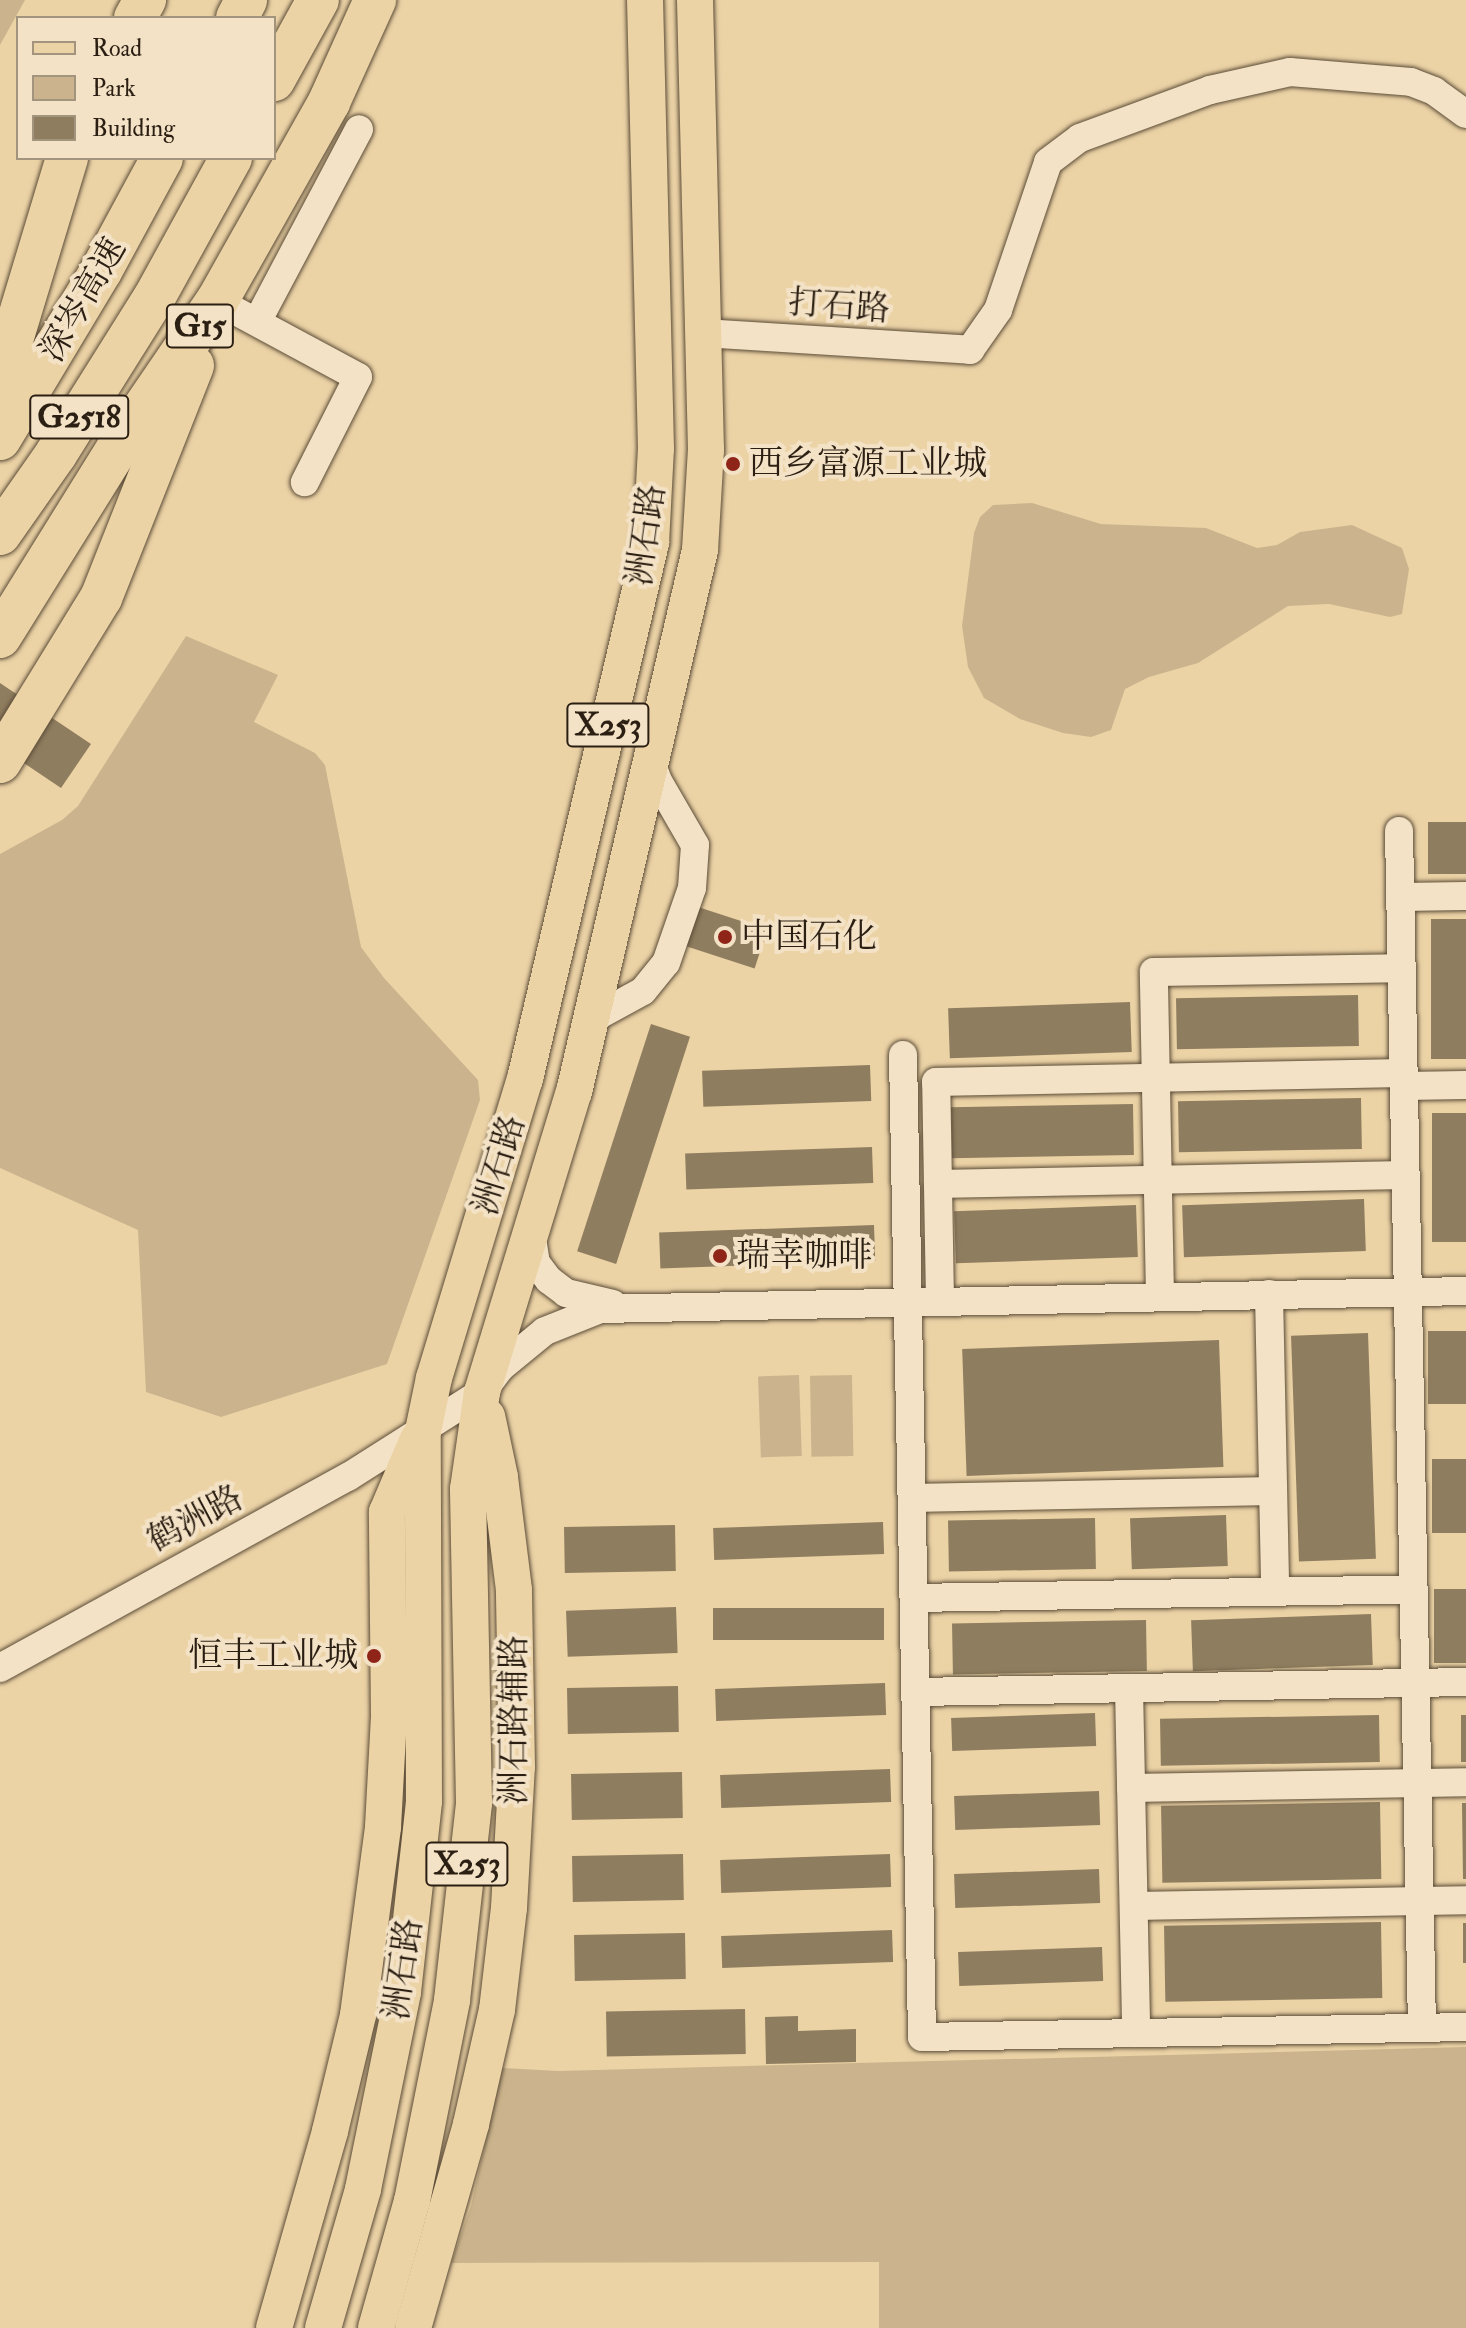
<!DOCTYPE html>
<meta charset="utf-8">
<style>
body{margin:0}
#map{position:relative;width:1466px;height:2328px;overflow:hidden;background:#ecd3a6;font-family:"IM FELL Double Pica","Noto Serif SC",serif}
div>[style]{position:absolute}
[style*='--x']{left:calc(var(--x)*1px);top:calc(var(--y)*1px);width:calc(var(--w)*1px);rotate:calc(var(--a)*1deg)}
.green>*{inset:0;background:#cbb48d;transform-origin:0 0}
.building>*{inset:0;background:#8f7d5f;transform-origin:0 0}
.roads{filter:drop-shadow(0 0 2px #5b4c38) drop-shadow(0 0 2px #5b4c38)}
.minor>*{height:28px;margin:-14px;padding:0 14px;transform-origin:14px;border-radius:14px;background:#f3e2c5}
.major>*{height:36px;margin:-18px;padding:0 18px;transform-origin:18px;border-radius:18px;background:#ecd3a6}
.highway>*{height:42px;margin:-21px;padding:0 21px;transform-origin:21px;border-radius:21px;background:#ecd3a6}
.dots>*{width:22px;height:22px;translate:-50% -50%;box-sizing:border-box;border:4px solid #f3e2c5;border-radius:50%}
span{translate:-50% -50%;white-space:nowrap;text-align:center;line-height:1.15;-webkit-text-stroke:8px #f3e2c5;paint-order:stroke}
.shield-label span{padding:2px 6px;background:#f3e2c5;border:2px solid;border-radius:6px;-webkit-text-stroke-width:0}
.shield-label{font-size:32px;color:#2b1f13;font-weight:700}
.street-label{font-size:34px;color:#2b1f13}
.poi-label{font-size:34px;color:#2b1f13}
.left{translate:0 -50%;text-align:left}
.right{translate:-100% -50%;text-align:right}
.legend{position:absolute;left:16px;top:16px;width:260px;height:144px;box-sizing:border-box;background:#f3e2c5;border:2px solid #a3947e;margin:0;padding:10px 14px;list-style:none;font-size:24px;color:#2b1f13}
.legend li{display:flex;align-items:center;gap:16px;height:40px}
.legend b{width:40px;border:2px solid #a3947e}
</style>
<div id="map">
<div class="green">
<i style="clip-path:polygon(0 0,25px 0,0 45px)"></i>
<i style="clip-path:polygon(1032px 503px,1101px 524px,1206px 528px,1257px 548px,1277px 545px,1300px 532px,1352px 525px,1402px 548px,1409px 569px,1402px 614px,1390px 617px,1329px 604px,1288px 606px,1198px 663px,1149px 677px,1125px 689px,1111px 730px,1091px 737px,1063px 733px,1020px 719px,984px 698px,968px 667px,962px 626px,974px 533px,980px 517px,993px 505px)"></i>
<i style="clip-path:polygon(186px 636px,278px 675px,254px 722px,315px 753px,325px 765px,361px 947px,384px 978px,478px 1080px,480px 1100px,387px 1364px,221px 1417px,146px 1392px,138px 1230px,0 1168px,0 854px,62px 820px,78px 806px)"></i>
<i style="left:799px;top:1375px;width:81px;height:41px;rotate:88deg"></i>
<i style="left:852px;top:1375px;width:81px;height:42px;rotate:89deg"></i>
<i style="clip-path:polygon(1466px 2047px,1466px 2328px,879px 2328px,879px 2262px,451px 2263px,471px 2206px,502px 2068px,558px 2071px)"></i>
</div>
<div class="building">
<i style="clip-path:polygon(0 683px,91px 744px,61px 788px,0 747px)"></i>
<i style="left:1466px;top:822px;width:52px;height:38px;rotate:90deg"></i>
<i style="left:695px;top:906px;width:76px;height:41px;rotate:18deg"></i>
<i style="left:1466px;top:919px;width:140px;height:35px;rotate:90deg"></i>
<i style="left:1358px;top:995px;width:51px;height:182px;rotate:89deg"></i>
<i style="left:1130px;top:1002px;width:50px;height:182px;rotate:88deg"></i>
<i style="left:651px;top:1024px;width:41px;height:239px;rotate:18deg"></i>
<i style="left:870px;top:1065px;width:36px;height:168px;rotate:88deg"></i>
<i style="left:1361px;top:1098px;width:51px;height:183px;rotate:89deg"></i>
<i style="left:1133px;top:1104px;width:51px;height:182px;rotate:89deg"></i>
<i style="left:1466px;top:1113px;width:129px;height:34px;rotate:90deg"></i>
<i style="left:872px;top:1147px;width:36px;height:187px;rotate:88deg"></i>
<i style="left:1364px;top:1199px;width:52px;height:182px;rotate:88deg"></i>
<i style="left:1136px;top:1205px;width:52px;height:182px;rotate:88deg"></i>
<i style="left:874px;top:1225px;width:36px;height:215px;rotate:88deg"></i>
<i style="left:1466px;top:1331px;width:73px;height:38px;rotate:90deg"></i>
<i style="left:1368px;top:1333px;width:226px;height:77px;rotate:88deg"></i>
<i style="left:1219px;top:1340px;width:127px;height:257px;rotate:88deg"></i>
<i style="left:1432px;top:1459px;width:34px;height:74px"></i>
<i style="left:1226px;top:1515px;width:51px;height:96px;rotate:88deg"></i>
<i style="left:1095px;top:1518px;width:51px;height:147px;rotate:89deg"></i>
<i style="left:883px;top:1522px;width:32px;height:170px;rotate:88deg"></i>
<i style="left:675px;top:1525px;width:46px;height:111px;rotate:89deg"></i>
<i style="left:1466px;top:1589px;width:74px;height:32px;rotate:90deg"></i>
<i style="left:676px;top:1607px;width:46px;height:110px;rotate:88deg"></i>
<i style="left:884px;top:1608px;width:32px;height:171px;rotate:90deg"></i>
<i style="left:1371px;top:1614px;width:51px;height:180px;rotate:88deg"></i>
<i style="left:1146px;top:1620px;width:51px;height:194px;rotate:89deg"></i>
<i style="left:885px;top:1683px;width:32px;height:170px;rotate:88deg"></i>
<i style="left:678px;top:1686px;width:46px;height:111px;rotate:89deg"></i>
<i style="left:1095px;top:1713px;width:33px;height:144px;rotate:88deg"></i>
<i style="left:1379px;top:1715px;width:47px;height:219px;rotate:89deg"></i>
<i style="left:1461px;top:1715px;width:5px;height:47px"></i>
<i style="left:890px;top:1769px;width:33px;height:170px;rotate:88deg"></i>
<i style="left:682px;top:1772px;width:46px;height:111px;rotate:89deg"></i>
<i style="left:1099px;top:1791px;width:34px;height:145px;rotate:88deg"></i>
<i style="left:1380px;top:1802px;width:77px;height:219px;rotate:89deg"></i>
<i style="clip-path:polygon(1462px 1803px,1466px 1803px,1466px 1879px,1463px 1879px)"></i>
<i style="left:683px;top:1854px;width:46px;height:111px;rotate:89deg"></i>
<i style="left:890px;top:1854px;width:33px;height:170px;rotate:88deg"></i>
<i style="left:1099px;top:1869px;width:34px;height:145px;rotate:88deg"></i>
<i style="left:1381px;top:1922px;width:76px;height:217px;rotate:89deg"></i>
<i style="left:1463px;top:1923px;width:3px;height:40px"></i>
<i style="left:892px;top:1930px;width:32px;height:171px;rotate:88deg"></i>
<i style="left:685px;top:1933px;width:46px;height:111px;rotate:89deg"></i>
<i style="left:1102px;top:1947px;width:34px;height:144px;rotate:88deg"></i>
<i style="left:745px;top:2009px;width:45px;height:139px;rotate:89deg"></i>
<i style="clip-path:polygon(798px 2016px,798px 2031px,856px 2029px,856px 2062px,766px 2064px,765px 2017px)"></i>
</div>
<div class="roads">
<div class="minor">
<i style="--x:217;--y:301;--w:160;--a:28.3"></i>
<i style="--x:358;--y:377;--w:118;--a:116.8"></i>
<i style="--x:257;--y:322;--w:218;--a:-62.1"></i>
<i style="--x:703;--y:333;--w:268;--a:3.6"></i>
<i style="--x:970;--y:350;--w:49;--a:-55"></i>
<i style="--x:998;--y:310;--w:156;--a:-71.3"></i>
<i style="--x:1048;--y:162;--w:40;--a:-37"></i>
<i style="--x:1080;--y:138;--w:139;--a:-20.3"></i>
<i style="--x:1210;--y:90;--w:82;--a:-12.7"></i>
<i style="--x:1290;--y:72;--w:121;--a:4.7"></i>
<i style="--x:1411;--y:82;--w:25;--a:21"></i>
<i style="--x:1434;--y:91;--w:39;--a:36"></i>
<i style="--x:1399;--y:831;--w:1197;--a:88.9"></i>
<i style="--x:1400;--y:897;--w:66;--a:-0.9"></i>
<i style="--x:590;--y:1020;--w:60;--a:-28.7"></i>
<i style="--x:643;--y:991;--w:36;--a:-51"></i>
<i style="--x:666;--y:963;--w:79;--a:-70.9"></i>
<i style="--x:692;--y:888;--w:43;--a:-86"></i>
<i style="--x:695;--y:845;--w:74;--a:-120"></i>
<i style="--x:658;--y:781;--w:20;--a:-110"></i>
<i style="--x:903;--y:1055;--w:982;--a:88.89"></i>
<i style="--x:922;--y:2037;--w:544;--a:-1.05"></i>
<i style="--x:1404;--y:1086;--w:62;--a:-0.9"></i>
<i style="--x:938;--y:1184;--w:467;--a:-1.1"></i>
<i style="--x:531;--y:1232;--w:31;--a:81"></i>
<i style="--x:536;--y:1263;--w:21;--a:53"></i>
<i style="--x:549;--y:1280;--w:21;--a:37"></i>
<i style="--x:566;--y:1293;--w:48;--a:13.2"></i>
<i style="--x:1269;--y:1294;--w:297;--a:88.8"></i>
<i style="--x:1160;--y:1296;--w:324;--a:-91.1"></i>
<i style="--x:1154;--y:972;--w:247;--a:-0.9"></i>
<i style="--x:940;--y:1301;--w:219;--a:-91"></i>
<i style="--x:936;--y:1082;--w:467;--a:-1.1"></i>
<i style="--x:912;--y:1498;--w:360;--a:-1.1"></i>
<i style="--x:914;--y:1598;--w:499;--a:-1"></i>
<i style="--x:0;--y:1668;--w:397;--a:-28.8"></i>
<i style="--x:348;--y:1477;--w:159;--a:-32.4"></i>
<i style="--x:482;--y:1392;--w:30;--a:-53"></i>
<i style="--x:500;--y:1368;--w:58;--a:-39.4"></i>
<i style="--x:545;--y:1331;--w:59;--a:-21.8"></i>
<i style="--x:600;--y:1309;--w:866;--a:-1.19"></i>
<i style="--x:1129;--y:1688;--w:345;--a:88.8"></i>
<i style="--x:916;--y:1692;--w:550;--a:-1.04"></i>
<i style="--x:1131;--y:1788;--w:335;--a:-1"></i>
<i style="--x:1134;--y:1906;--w:332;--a:-1"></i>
</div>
<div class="major">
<i style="--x:274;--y:2328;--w:205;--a:-74.1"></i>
<i style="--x:330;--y:2131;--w:119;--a:-76.4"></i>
<i style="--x:358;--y:2015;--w:190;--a:-82.4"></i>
<i style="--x:383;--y:1827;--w:111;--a:-86.9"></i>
<i style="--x:389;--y:1716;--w:204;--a:-90.6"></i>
<i style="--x:387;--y:1512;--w:79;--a:-67"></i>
<i style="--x:323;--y:2328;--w:145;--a:-73.9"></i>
<i style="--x:363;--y:2189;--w:201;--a:-78.5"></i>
<i style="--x:403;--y:1992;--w:192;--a:-83.7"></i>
<i style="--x:424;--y:1801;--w:370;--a:-90.2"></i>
<i style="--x:423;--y:1431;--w:54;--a:-78.3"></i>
<i style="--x:434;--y:1378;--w:313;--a:-73.1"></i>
<i style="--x:525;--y:1079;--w:551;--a:-76.77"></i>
<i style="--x:651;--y:543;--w:94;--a:-87"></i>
<i style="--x:656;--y:449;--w:449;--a:-91.4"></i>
<i style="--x:376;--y:2328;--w:132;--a:-74.2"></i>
<i style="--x:412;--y:2201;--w:205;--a:-78.7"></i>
<i style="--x:452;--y:2000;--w:198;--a:-83.6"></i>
<i style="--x:474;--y:1803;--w:314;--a:-91.1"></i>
<i style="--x:468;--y:1489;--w:98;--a:-81.8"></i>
<i style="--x:482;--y:1392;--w:314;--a:-73"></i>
<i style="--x:574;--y:1092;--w:556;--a:-76.91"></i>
<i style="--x:700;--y:550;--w:100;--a:-86.6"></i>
<i style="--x:706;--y:450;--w:450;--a:-91.4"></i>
<i style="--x:413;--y:2328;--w:212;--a:-74.1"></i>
<i style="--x:471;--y:2124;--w:117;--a:-77.2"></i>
<i style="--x:497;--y:2010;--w:103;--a:-83.3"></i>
<i style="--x:509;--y:1908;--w:141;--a:-86.8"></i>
<i style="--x:517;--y:1767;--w:177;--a:-91"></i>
<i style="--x:514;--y:1590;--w:114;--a:-97.1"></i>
<i style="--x:500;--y:1477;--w:62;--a:-102"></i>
</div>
<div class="highway">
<i style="--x:135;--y:18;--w:21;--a:-61"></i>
<i style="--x:237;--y:18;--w:20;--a:-63"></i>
<i style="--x:274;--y:80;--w:91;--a:-61.2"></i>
<i style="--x:0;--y:380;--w:232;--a:-73.2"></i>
<i style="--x:0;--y:439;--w:196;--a:-59"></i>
<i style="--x:101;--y:271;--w:128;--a:-61.6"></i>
<i style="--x:0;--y:534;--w:98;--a:-55"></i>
<i style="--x:56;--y:454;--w:184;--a:-57.9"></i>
<i style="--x:154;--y:298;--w:160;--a:-61.2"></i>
<i style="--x:0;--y:637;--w:253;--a:-58.1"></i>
<i style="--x:134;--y:422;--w:147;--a:-55.6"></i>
<i style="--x:217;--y:301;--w:228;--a:-60.6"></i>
<i style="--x:329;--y:102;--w:112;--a:-65.7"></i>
<i style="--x:0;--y:762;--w:193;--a:-58.4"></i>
<i style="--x:101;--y:598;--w:250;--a:-68.4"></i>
</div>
</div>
<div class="dots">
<i style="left:733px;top:464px;background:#8f2418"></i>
<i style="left:725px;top:937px;background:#8f2418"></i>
<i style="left:720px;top:1256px;background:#8f2418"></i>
<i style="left:374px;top:1656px;background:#8f2418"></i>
</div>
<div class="shield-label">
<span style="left:200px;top:326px">G15</span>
<span style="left:79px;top:417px">G2518</span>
<span style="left:608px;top:725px">X253</span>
<span style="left:467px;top:1864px">X253</span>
</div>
<div class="street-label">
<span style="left:83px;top:300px;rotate:-60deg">深岑高速</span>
<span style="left:839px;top:306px;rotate:4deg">打石路</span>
<span style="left:646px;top:535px;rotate:-82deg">洲石路</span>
<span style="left:499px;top:1165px;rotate:-73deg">洲石路</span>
<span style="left:195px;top:1519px;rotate:-28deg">鹤洲路</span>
<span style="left:514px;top:1720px;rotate:-90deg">洲石路辅路</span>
<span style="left:403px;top:1969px;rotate:-82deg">洲石路</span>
</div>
<div class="poi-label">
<span class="left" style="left:749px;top:464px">西乡富源工业城</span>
<span class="left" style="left:741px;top:937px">中国石化</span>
<span class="left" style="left:736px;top:1256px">瑞幸咖啡</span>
<span class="right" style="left:358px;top:1656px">恒丰工业城</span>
</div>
<ul class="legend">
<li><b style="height:10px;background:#ecd3a6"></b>Road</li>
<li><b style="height:22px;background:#cbb48d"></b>Park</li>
<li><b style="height:22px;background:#8f7d5f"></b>Building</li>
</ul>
</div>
